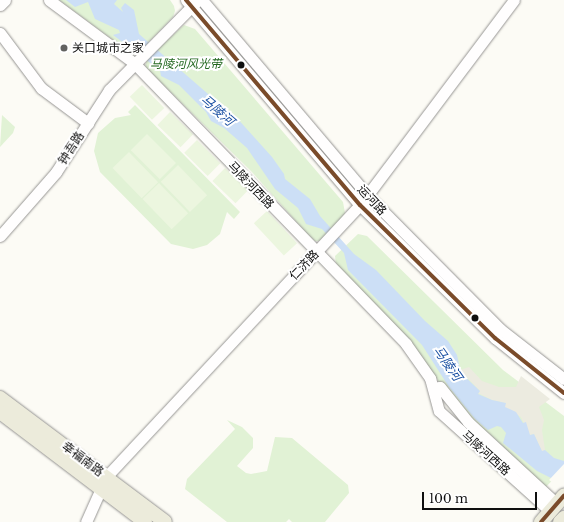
<!DOCTYPE html>
<meta charset="utf-8">
<style>
body{margin:0}
#map{position:relative;width:564px;height:522px;overflow:hidden;background:#fcfbf5;font-family:"Libre Baskerville","Noto Sans SC",serif}
div>[style]{position:absolute}
[style*='--x']{left:calc(var(--x)*1px);top:calc(var(--y)*1px);width:calc(var(--w)*1px);rotate:calc(var(--a)*1deg)}
.green>*{inset:0;background:#e1f2d5}
.pitch>*{inset:0;background:#ecf6df;transform-origin:0 0}
.plaza>*{inset:0;background:#ecebe0}
.water>*{inset:0;background:#ccdff6}
.pier>*{inset:0;background:#fcfbf5}
.roads{filter:drop-shadow(0 0 1px #969593) drop-shadow(0 0 1px #969593)}
.minor>*{height:11px;margin:-5.5px;padding:0 5.5px;transform-origin:5.5px;border-radius:5.5px;background:#fffefe}
.major>*{height:14px;margin:-7px;padding:0 7px;transform-origin:7px;border-radius:7px;background:#ecebdb}
.bus-1>*{height:4px;margin:-2px;padding:0 2px;transform-origin:2px;border-radius:2px;background:#7a4b2a}
.dots>*{width:11px;height:11px;translate:-50% -50%;box-sizing:border-box;border:2px solid #fff;border-radius:50%}
span{translate:-50% -50%;white-space:nowrap;text-align:center;line-height:1.15;-webkit-text-stroke:4px #fff;paint-order:stroke}
.poi-label{font-size:12px;color:#0f0f0f}
.left{translate:0 -50%;text-align:left}
.park-label{font-size:12px;color:#22671f;font-style:italic}
.street-label{font-size:12px;color:#0f0f0f}
.water-label{font-size:13px;color:#184ea1;font-style:italic}
.scale{position:absolute;left:422px;top:492px;width:115px;height:18px;box-sizing:border-box;border:2px solid #0f0f0f;border-top:0;padding-left:5px;font-size:12px;line-height:14px;white-space:nowrap;color:#0f0f0f;-webkit-text-stroke:3px #fff;paint-order:stroke}
</style>
<div id="map">
<div class="green">
<i style="clip-path:polygon(59px 0,170px 0,174px 6px,175px 11px,173px 17px,140px 51px,132px 54px)"></i>
<i style="clip-path:polygon(184px 25px,195px 29px,343px 202px,345px 213px,343px 218px,321px 241px,315px 241px,310px 237px,251px 171px,145px 67px,147px 59px)"></i>
<i style="clip-path:polygon(135px 105px,240px 212px,234px 219px,227px 212px,220px 234px,207px 245px,193px 249px,171px 244px,100px 172px,94px 151px,98px 133px,115px 118px,131px 115px,128px 112px)"></i>
<i style="clip-path:polygon(2px 115px,15px 127px,13px 133px,0 147px)"></i>
<i style="clip-path:polygon(358px 234px,367px 236px,503px 370px,564px 416px,564px 468px,544px 489px,453px 401px,426px 364px,336px 265px,335px 256px)"></i>
<i style="clip-path:polygon(227px 420px,242px 427px,253px 438px,253px 448px,237px 466px,246px 473px,251px 474px,267px 471px,275px 437px,292px 438px,348px 485px,349px 493px,325px 522px,292px 522px,289px 519px,286px 522px,227px 522px,185px 489px,187px 479px,235px 429px)"></i>
</div>
<div class="pitch">
<i style="left:142px;top:85px;width:32px;height:17px;rotate:46deg"></i>
<i style="left:170px;top:112px;width:32px;height:18px;rotate:44deg"></i>
<i style="left:147px;top:134px;width:41px;height:23px;rotate:45deg"></i>
<i style="left:197px;top:140px;width:33px;height:18px;rotate:45deg"></i>
<i style="left:129px;top:152px;width:42px;height:23px;rotate:46deg"></i>
<i style="left:178px;top:165px;width:42px;height:24px;rotate:46deg"></i>
<i style="left:225px;top:168px;width:32px;height:18px;rotate:44deg"></i>
<i style="left:159px;top:183px;width:42px;height:23px;rotate:46deg"></i>
<i style="left:267px;top:211px;width:44px;height:18px;rotate:47deg"></i>
</div>
<div class="plaza">
<i style="clip-path:polygon(469px 367px,482px 381px,499px 387px,516px 387px,521px 376px,550px 399px,539px 407px,544px 420px,542px 430px,545px 450px,542px 452px,534px 434px,530px 435px,521px 417px,504px 407px,505px 403px,492px 400px,478px 393px,480px 391px,460px 370px)"></i>
</div>
<div class="water">
<i style="clip-path:polygon(66px 0,117px 0,114px 4px,123px 12px,121px 8px,125px 3px,134px 10px,139px 34px,215px 100px,222px 110px,227px 111px,236px 117px,272px 157px,284px 174px,285px 179px,310px 199px,320px 216px,354px 254px,376px 270px,425px 321px,448px 341px,457px 355px,461px 373px,480px 391px,478px 394px,492px 400px,506px 403px,505px 407px,516px 412px,523px 423px,526px 422px,530px 435px,534px 434px,542px 451px,545px 450px,554px 458px,564px 461px,564px 489px,553px 479px,537px 471px,503px 443px,506px 433px,501px 427px,497px 426px,488px 430px,475px 419px,449px 387px,422px 345px,348px 270px,344px 253px,322px 229px,306px 224px,298px 208px,275px 189px,247px 148px,224px 128px,211px 121px,206px 112px,179px 85px,161px 76px,159px 65px,153px 65px,113px 35px,120px 33px,119px 30px,95px 19px,88px 2px,75px 7px)"></i>
</div>
<div class="pier">
<i style="clip-path:polygon(564px 464px,564px 491px,549px 480px)"></i>
</div>
<div class="roads">
<div class="minor">
<i style="--x:49;--y:0;--w:106;--a:36.5"></i>
<i style="--x:134;--y:63;--w:391;--a:45.9"></i>
<i style="--x:406;--y:344;--w:42;--a:54.8"></i>
<i style="--x:430;--y:378;--w:34;--a:75"></i>
<i style="--x:439;--y:411;--w:149;--a:42"></i>
<i style="--x:186;--y:0;--w:269;--a:49.7"></i>
<i style="--x:360;--y:205;--w:190;--a:44.6"></i>
<i style="--x:495;--y:338;--w:88;--a:38.6"></i>
<i style="--x:202;--y:0;--w:257;--a:49.7"></i>
<i style="--x:368;--y:196;--w:187;--a:45.2"></i>
<i style="--x:500;--y:329;--w:81;--a:38"></i>
<i style="--x:0;--y:5;--w:7;--a:-45"></i>
<i style="--x:0;--y:33;--w:69;--a:53.3"></i>
<i style="--x:41;--y:88;--w:59;--a:36.7"></i>
<i style="--x:0;--y:236;--w:85;--a:-48.8"></i>
<i style="--x:56;--y:172;--w:98;--a:-57.1"></i>
<i style="--x:109;--y:90;--w:124;--a:-45.3"></i>
<i style="--x:433;--y:388;--w:7;--a:-8"></i>
<i style="--x:440;--y:387;--w:45;--a:51.3"></i>
<i style="--x:468;--y:422;--w:121;--a:42.7"></i>
<i style="--x:86;--y:522;--w:49;--a:-66"></i>
<i style="--x:106;--y:477;--w:372;--a:-47"></i>
<i style="--x:360;--y:205;--w:256;--a:-53.1"></i>
</div>
<div class="major">
<i style="--x:0;--y:398;--w:206;--a:36.9"></i>
<i style="--x:0;--y:412;--w:182;--a:37.2"></i>
<i style="--x:541;--y:522;--w:35;--a:-49"></i>
<i style="--x:560;--y:522;--w:6;--a:-45"></i>
</div>
</div>
<div class="bus-1">
<i style="--x:186;--y:0;--w:269;--a:49.7"></i>
<i style="--x:360;--y:205;--w:190;--a:44.6"></i>
<i style="--x:495;--y:338;--w:88;--a:38.6"></i>
<i style="--x:541;--y:522;--w:35;--a:-49"></i>
</div>
<div class="dots">
<i style="left:64px;top:48px;background:#626260"></i>
<i style="left:241px;top:65px;background:#0f0f0f"></i>
<i style="left:475px;top:318px;background:#0f0f0f"></i>
</div>
<div class="poi-label">
<span class="left" style="left:72px;top:48px">关口城市之家</span>
</div>
<div class="park-label">
<span style="left:186px;top:64px">马陵河风光带</span>
</div>
<div class="street-label">
<span style="left:71px;top:148px;rotate:-57deg">钟吾路</span>
<span style="left:251px;top:185px;rotate:46deg">马陵河西路</span>
<span style="left:372px;top:200px;rotate:47deg">运河路</span>
<span style="left:304px;top:265px;rotate:-46deg">仁济路</span>
<span style="left:486px;top:453px;rotate:42deg">马陵河西路</span>
<span style="left:83px;top:459px;rotate:37deg">幸福南路</span>
</div>
<div class="water-label">
<span style="left:217px;top:111px;rotate:41deg">马陵河</span>
<span style="left:447px;top:364px;rotate:55deg">马陵河</span>
</div>
<div class="scale">100 m</div>
</div>
